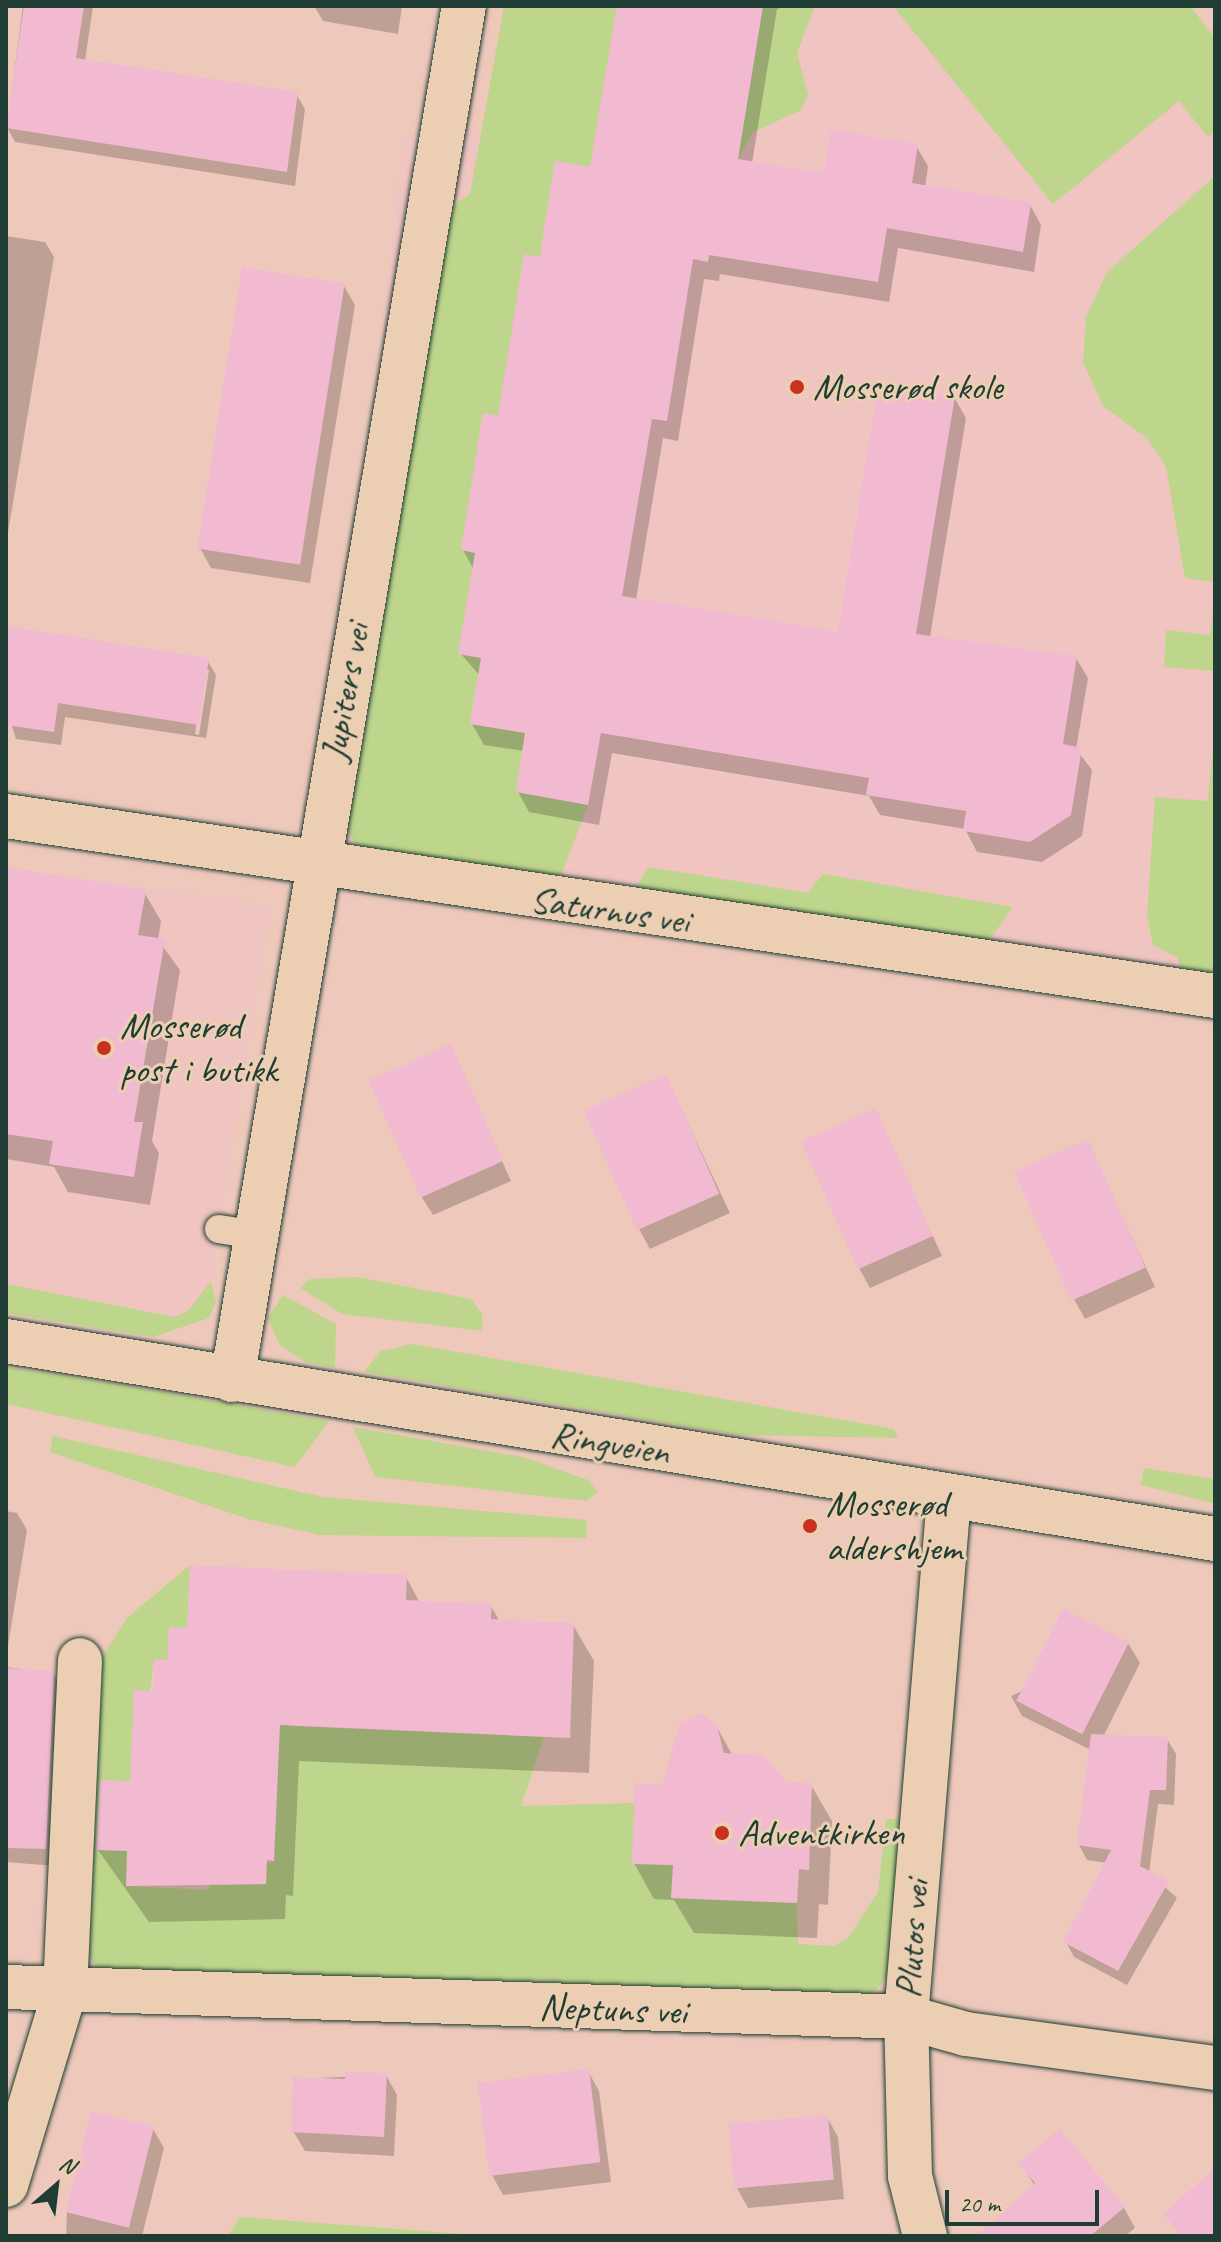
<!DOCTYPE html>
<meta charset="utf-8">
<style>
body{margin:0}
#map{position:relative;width:1221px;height:2242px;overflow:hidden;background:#eec9bb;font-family:Caveat,sans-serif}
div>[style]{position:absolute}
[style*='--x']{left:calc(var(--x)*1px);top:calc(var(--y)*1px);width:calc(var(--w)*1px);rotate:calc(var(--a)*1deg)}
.built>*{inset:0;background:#efc4c1}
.green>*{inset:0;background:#bed58c}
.shadow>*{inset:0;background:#0003}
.building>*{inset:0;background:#f2bad0;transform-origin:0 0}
.roads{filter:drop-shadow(0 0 2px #1f3d34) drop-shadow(0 0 2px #1f3d34)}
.lane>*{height:28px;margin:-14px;padding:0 14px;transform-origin:14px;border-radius:14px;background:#eccfb2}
.street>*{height:44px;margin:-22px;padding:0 22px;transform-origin:22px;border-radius:22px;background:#eccfb2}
.secondary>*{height:44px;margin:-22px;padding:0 22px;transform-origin:22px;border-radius:22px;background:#eccfb2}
.dots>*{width:22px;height:22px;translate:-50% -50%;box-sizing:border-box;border:4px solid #eccfb2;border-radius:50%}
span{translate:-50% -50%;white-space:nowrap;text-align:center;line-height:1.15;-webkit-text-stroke:6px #eccfb2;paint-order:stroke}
.poi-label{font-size:38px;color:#1f3d34}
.left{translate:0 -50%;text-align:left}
.street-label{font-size:38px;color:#1f3d34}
.frame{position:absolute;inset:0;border:8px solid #1f3d34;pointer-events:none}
.north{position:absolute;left:16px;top:2146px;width:80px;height:80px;-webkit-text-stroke:6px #eccfb2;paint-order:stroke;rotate:28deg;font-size:22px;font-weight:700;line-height:32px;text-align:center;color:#1f3d34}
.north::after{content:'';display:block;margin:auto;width:28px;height:36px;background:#1f3d34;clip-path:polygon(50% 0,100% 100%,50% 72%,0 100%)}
.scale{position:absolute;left:945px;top:2190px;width:154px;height:36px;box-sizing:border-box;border:4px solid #1f3d34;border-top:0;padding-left:10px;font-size:24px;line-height:28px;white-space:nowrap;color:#1f3d34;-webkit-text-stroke:6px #eccfb2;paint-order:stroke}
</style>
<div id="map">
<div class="built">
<i style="clip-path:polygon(526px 6px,1174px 6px,1215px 57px,1215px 996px,346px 871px,319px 837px,355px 636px,402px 138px,492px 128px)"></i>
<i style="clip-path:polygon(6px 867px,271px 905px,211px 1281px,189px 1311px,175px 1317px,6px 1284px)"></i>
</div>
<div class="green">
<i style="clip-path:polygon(504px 6px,617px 6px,590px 167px,555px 162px,543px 234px,565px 261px,525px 255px,523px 419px,483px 414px,461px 550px,475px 553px,481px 658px,470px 724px,525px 733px,516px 792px,588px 805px,562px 873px,549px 879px,361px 851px,343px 825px,452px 206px,470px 194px)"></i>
<i style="clip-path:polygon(763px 6px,815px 6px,797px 53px,808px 95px,801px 110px,753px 132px,738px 159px)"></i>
<i style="clip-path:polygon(893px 6px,1190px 6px,1215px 38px,1215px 131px,1208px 137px,1179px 101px,1053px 204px)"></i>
<i style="clip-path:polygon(1215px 176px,1215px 582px,1185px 578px,1166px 467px,1147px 438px,1104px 407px,1083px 363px,1086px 317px,1107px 272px)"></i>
<i style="clip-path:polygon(1215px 594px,1215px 671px,1164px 667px,1166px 630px,1210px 635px)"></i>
<i style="clip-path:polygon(1215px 727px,1215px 980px,1181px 976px,1178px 958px,1153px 945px,1147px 916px,1155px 797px,1208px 801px)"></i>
<i style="clip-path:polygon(649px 867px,808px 893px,823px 874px,1013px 907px,985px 946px,635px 888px)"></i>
<i style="clip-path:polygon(357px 1277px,471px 1299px,482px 1314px,483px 1331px,342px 1314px,300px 1288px,310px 1279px)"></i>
<i style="clip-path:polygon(211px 1281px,216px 1302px,209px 1318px,153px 1337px,6px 1313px,6px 1284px,175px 1317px,189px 1310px)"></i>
<i style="clip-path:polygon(283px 1295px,336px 1324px,335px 1368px,305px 1362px,279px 1344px,268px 1318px)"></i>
<i style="clip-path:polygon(413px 1344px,894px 1429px,898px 1438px,737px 1435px,364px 1372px,381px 1351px)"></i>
<i style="clip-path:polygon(6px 1367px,123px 1385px,329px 1421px,295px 1467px,6px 1404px)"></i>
<i style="clip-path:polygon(353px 1427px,523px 1457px,588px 1480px,598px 1492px,586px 1501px,375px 1477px)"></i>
<i style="clip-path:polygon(53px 1436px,323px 1497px,587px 1520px,586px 1538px,320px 1535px,248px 1519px,50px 1452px)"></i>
<i style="clip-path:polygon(1144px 1468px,1215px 1479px,1215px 1504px,1141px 1485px)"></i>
<i style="clip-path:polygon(190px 1565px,187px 1628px,167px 1660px,154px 1660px,126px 1886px,209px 1890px,210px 1881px,274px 1861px,273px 1718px,291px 1726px,544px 1737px,521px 1806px,635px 1803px,632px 1863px,673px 1865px,671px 1898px,797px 1903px,798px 1944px,834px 1946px,848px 1938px,878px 1892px,886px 1819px,901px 1819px,891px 1968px,881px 1985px,868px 1996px,97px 1968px,89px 1955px,97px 1665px,127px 1618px)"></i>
<i style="clip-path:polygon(240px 2217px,489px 2236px,228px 2236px)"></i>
</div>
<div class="shadow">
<i style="clip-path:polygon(23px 6px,93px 6px,85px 61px,296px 94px,305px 109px,295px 186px,15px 142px,7px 127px)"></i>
<i style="clip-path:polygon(314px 6px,402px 6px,398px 34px,323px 21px)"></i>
<i style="clip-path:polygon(619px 6px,788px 6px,777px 9px,752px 163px,825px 176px,916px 146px,928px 166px,925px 188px,1030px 205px,1041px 225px,1034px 272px,898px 248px,889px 302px,720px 274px,719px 281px,704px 279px,678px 441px,663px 438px,636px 600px,840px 634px,954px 397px,966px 418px,930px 637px,1076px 658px,1088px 678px,1076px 749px,1092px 770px,1082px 836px,1042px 862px,977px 852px,965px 829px,880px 815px,869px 796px,612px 753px,599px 825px,529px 812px,518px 792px,524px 751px,484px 745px,472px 724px,480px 676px,461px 654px,474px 570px,463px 550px,541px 259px,592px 170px)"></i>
<i style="clip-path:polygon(6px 236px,45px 242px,54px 257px,6px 545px)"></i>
<i style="clip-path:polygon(344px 286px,355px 305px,310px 583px,211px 568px,200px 548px)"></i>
<i style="clip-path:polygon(evenodd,6px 628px,207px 660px,216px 675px,206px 738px,65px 717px,61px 745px,16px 739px,6px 708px,6px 628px,205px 670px,209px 670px,199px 735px,195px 734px,205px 670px)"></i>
<i style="clip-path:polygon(6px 869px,144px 892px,161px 921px,158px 940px,180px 970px,152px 1141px,159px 1153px,150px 1205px,68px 1192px,54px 1167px,6px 1159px)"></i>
<i style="clip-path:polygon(450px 1046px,511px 1181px,433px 1215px,421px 1196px)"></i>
<i style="clip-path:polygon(666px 1077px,730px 1213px,650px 1249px,639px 1229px)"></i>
<i style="clip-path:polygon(875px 1110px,942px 1256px,870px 1288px,859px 1268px)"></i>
<i style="clip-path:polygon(1087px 1142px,1155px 1287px,1085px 1319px,1074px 1299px)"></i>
<i style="clip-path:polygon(6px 1511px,17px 1513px,27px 1530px,6px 1658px)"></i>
<i style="clip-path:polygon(406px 1577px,420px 1603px,491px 1606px,500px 1622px,573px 1625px,594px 1661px,589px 1773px,299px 1761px,293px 1896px,286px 1895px,285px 1919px,149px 1922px,98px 1850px,132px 1783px,154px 1693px,189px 1630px)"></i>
<i style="clip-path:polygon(1128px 1643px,1140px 1663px,1103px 1737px,1167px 1739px,1176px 1754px,1174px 1805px,1158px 1804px,1149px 1873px,1177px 1898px,1127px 1985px,1074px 1957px,1066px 1942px,1107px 1863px,1087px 1860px,1079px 1845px,1091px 1750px,1022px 1716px,1011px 1696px)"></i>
<i style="clip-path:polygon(6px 1667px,53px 1673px,63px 1690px,55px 1866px,6px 1862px)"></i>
<i style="clip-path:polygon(700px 1715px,715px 1724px,733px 1756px,786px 1784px,811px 1785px,832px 1821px,828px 1905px,819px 1904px,817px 1938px,694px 1933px,674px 1900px,654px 1899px,634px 1863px,690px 1718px)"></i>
<i style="clip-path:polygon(588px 2071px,599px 2091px,611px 2182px,503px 2195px,492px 2175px)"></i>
<i style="clip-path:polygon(386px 2075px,397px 2095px,394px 2156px,305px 2151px,293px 2131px,295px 2079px)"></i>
<i style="clip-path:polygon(827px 2117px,838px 2137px,844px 2199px,748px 2208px,737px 2188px)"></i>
<i style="clip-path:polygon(153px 2129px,164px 2148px,142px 2236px,66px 2236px,67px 2212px)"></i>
<i style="clip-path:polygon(1021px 2164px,1124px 2208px,1135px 2228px,1125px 2236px,994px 2236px,1035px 2186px)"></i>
</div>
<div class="building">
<i style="clip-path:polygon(24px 6px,84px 6px,76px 58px,298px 92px,287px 172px,6px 128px)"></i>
<i style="clip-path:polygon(617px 6px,763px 6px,738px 159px,824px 173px,831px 130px,918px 144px,912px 183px,1031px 203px,1023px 252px,887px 228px,878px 282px,709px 255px,708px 262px,693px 259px,667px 421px,652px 419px,622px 596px,838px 632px,879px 383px,955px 396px,916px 634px,1077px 656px,1063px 744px,1082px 748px,1071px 815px,1030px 842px,963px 831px,966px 811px,866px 795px,869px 778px,601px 733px,588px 805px,516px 792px,525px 733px,470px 724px,481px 658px,458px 654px,475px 553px,461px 550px,483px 413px,498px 416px,524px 254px,540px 257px,555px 161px,590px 167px)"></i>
<i style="left:242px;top:267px;width:104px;height:285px;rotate:9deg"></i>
<i style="clip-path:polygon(6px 626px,209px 658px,199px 725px,58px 703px,54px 732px,6px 725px)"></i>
<i style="clip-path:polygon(6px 867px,146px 890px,138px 935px,165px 939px,134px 1122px,143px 1122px,134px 1177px,49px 1164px,53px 1141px,6px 1134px)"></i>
<i style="left:451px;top:1044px;width:128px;height:90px;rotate:66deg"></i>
<i style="left:666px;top:1074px;width:131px;height:90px;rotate:66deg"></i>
<i style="left:876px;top:1108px;width:140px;height:82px;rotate:66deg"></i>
<i style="left:1088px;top:1139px;width:141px;height:81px;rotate:66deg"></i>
<i style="clip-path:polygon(190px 1565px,407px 1575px,406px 1600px,492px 1604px,491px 1619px,574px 1623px,570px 1738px,280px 1725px,274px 1861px,267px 1860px,266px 1884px,126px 1886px,127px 1851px,96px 1850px,100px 1780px,130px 1781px,134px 1690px,153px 1691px,154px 1660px,167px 1660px,169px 1627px,187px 1628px)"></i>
<i style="left:1063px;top:1609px;width:74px;height:103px;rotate:27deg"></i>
<i style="clip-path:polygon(6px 1668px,54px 1671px,46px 1849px,6px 1848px)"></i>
<i style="clip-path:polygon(700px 1713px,716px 1723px,724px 1753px,763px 1755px,787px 1782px,812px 1783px,809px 1870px,799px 1869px,797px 1903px,671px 1898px,673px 1865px,632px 1864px,635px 1783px,662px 1785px,680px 1723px)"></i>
<i style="clip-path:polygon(1091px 1734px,1168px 1737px,1166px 1790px,1150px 1790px,1140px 1866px,1169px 1881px,1118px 1971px,1063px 1942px,1111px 1850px,1077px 1845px)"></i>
<i style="left:589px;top:2069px;width:94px;height:112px;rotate:83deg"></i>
<i style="clip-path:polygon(345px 2072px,387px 2073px,384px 2137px,291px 2132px,293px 2077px,345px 2079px)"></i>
<i style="left:91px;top:2111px;width:65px;height:104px;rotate:14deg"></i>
<i style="left:828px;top:2115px;width:65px;height:100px;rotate:85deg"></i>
<i style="clip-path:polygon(1060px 2129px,1125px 2207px,1090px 2236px,977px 2236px,1035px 2183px,1018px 2163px)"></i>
<i style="clip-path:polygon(1215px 2168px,1215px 2236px,1182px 2236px,1163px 2214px)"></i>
</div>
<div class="roads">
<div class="lane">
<i style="--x:219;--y:1229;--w:36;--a:9"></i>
</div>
<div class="street">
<i style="--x:6;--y:816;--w:1222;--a:8.47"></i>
<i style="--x:232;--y:1380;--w:1393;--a:-80.42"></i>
<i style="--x:6;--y:1987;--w:900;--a:1.91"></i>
<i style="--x:906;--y:2017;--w:62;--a:15.8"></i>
<i style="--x:966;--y:2034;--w:251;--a:7.8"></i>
<i style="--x:6;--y:2185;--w:203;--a:-73.1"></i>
<i style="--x:65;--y:1991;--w:331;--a:-87.4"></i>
<i style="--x:925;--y:2236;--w:62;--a:-104"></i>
<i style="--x:910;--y:2176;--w:159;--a:-91.4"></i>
<i style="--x:906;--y:2017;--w:522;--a:-85.27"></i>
</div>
<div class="secondary">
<i style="--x:6;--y:1341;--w:1225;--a:9.3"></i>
</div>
</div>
<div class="dots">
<i style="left:797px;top:387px;background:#c8321e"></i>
<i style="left:104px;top:1048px;background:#c8321e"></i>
<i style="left:810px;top:1526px;background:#c8321e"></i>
<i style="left:722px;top:1833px;background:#c8321e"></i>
</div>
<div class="poi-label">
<span class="left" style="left:813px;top:387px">Mosserød skole</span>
<span class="left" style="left:120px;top:1048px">Mosserød<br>post i butikk</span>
<span class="left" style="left:826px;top:1526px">Mosserød<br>aldershjem</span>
<span class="left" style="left:738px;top:1833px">Adventkirken</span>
</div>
<div class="street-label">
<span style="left:345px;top:692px;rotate:-80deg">Jupiters vei</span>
<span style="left:610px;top:910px;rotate:8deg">Saturnus vei</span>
<span style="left:610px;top:1443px;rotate:9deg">Ringveien</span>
<span style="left:912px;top:1939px;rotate:-86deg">Plutos vei</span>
<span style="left:613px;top:2009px;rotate:2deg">Neptuns vei</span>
</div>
<div class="frame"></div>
<div class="north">N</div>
<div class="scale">20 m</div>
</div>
